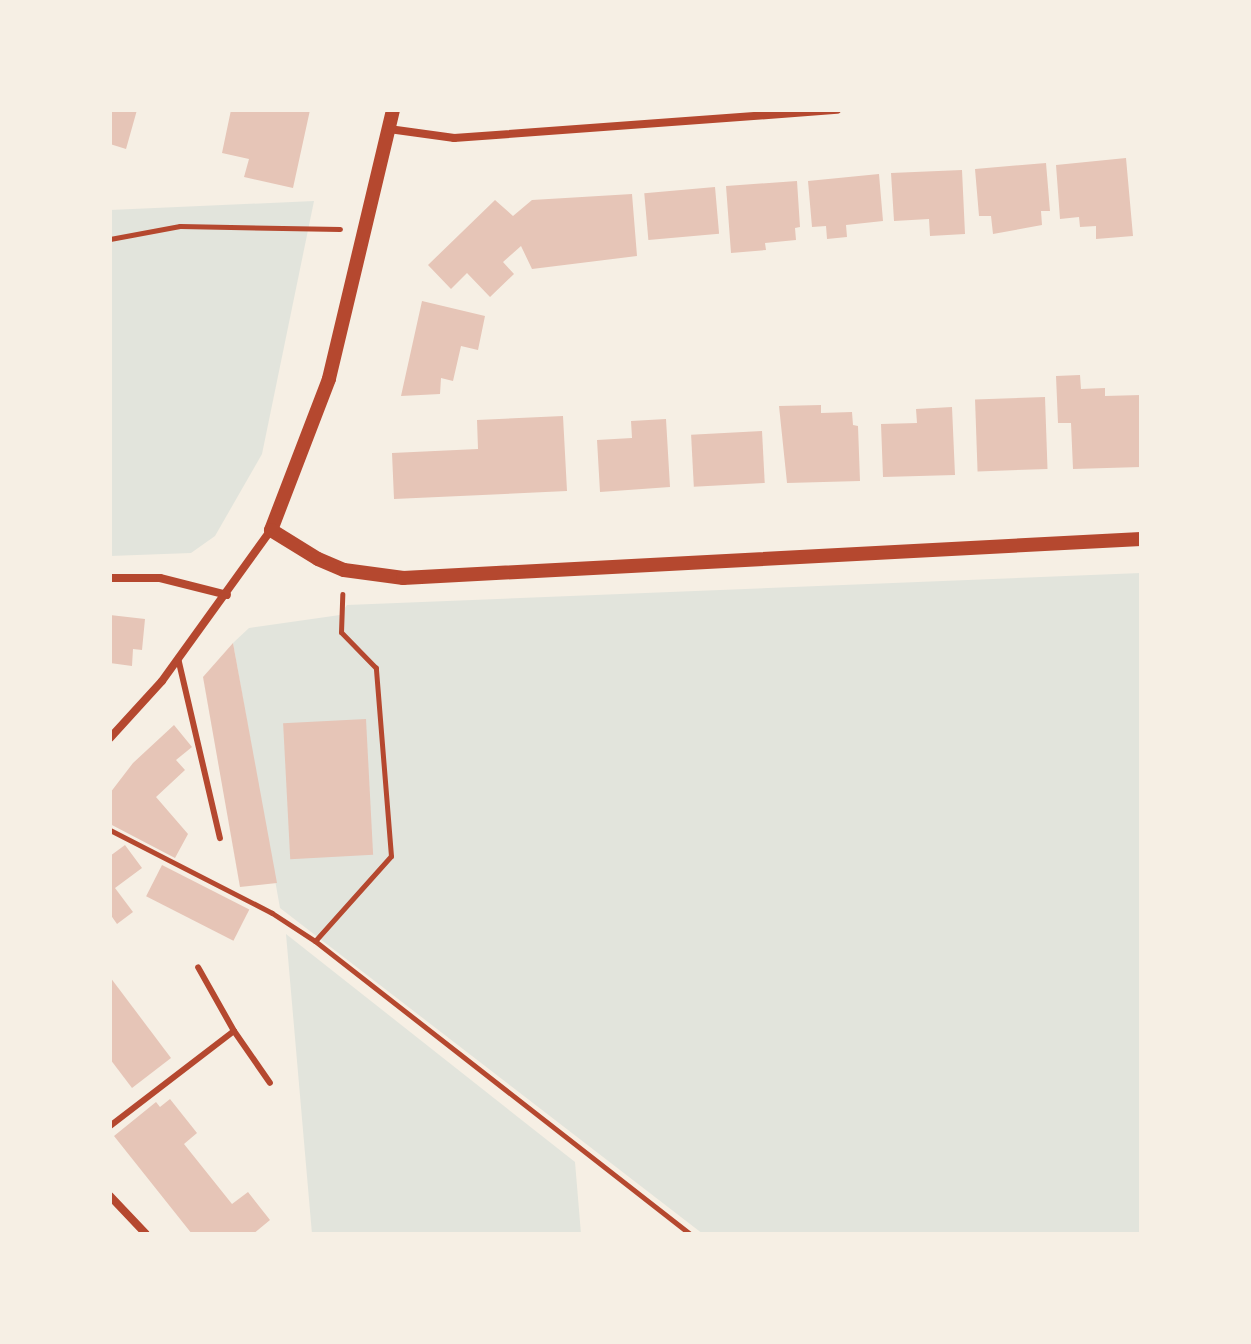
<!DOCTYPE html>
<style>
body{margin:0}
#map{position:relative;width:1251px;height:1344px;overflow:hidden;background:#f6efe4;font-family:"Golos Text",sans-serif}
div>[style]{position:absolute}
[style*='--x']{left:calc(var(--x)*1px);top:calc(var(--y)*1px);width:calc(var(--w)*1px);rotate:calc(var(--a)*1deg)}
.green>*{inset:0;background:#e2e4dc}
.building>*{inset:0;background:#e6c5b7;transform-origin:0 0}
.path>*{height:5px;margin:-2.5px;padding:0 2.5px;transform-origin:2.5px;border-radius:2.5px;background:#b5482f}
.service>*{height:6px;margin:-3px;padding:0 3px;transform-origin:3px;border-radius:3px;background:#b5482f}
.minor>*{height:8px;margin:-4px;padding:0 4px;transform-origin:4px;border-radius:4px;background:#b5482f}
.tertiary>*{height:14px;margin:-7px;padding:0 7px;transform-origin:7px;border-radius:7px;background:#b5482f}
span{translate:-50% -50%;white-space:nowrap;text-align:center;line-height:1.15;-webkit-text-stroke:8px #f6efe4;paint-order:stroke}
.frame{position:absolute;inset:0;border:112px solid #f6efe4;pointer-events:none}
</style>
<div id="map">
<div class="green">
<i style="clip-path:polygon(314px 201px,262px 454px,215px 536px,191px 553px,110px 556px,110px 210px)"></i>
<i style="clip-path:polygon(1141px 573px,1141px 1234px,703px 1234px,280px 908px,233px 643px,249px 628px,340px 615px,347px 605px)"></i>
<i style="clip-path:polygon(286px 934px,575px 1162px,581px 1234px,312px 1234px)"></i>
</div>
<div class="building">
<i style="clip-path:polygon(110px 110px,137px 110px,126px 149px,110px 144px)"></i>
<i style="clip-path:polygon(231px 110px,310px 110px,293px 188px,244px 177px,249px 159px,222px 153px)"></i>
<i style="clip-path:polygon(1126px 158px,1133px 236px,1096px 239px,1096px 226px,1080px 227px,1079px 217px,1060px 219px,1056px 165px)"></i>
<i style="clip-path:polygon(1046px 163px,1050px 211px,1041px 211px,1042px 225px,993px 234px,991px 216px,979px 216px,975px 169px)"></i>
<i style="clip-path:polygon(962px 170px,965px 234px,930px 236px,929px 219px,894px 221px,891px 173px)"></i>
<i style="clip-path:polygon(879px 174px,883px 221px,846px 225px,847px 237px,827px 239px,826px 226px,812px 227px,808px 181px)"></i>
<i style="clip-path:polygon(797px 181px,800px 227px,795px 228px,796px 240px,765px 243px,766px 250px,731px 253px,726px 186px)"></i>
<i style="left:715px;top:187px;width:47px;height:71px;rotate:85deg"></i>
<i style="clip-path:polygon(632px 194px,637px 256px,532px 269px,521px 246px,503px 262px,514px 274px,490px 297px,467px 273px,451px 289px,428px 265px,495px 200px,513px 216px,532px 200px)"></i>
<i style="clip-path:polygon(422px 301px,485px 316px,478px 350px,461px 346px,453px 381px,441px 378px,440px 394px,401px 396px)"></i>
<i style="clip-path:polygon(1080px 375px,1081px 389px,1105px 388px,1105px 396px,1141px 395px,1141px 467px,1073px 469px,1071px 423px,1058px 423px,1056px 376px)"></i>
<i style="left:1045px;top:397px;width:72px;height:70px;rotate:88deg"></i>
<i style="clip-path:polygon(821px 405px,821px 413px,852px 412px,853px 425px,858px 426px,860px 481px,787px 483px,779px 406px)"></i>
<i style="clip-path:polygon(952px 407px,955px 475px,883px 477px,881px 424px,917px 423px,916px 409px)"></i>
<i style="clip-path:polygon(563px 416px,567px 491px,394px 499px,392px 453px,478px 449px,477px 420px)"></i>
<i style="clip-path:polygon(666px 419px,670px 487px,600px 492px,597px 440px,632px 438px,631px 421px)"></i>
<i style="left:762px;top:431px;width:52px;height:71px;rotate:87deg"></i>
<i style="clip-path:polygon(110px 615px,145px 619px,142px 650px,133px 649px,132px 666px,110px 663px)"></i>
<i style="clip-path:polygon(233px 643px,277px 883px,240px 887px,203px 677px)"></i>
<i style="left:366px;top:719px;width:136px;height:83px;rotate:87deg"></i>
<i style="clip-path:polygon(174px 725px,192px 747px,176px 760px,185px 770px,156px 797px,188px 834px,175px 858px,110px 824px,110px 793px,133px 763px)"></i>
<i style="clip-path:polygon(125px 845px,142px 868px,115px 888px,133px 912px,117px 924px,110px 914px,110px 856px)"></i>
<i style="left:162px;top:865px;width:98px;height:35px;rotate:27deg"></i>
<i style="clip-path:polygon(110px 977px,171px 1058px,132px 1088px,110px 1059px)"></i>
<i style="clip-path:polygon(170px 1099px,197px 1133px,184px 1144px,232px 1204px,248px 1192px,270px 1220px,253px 1234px,192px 1234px,114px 1136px,156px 1102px,160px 1107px)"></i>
</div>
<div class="path">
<i style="--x:110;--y:239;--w:71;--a:-10.5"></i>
<i style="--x:180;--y:226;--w:160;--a:1.1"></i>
<i style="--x:110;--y:830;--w:182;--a:27.1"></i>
<i style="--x:272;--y:913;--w:51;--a:33.1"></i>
<i style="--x:315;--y:941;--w:476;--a:38"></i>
<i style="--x:315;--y:941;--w:114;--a:-48.2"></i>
<i style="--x:391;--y:856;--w:189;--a:-94.6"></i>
<i style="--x:376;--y:668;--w:50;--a:-134.2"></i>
<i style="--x:341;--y:632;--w:38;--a:-88"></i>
</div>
<div class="service">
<i style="--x:178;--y:658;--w:185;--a:76.9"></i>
<i style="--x:234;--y:1031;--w:63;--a:55.3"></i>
<i style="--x:110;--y:1126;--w:156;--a:-37.5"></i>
<i style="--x:234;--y:1031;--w:73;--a:-119.4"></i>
</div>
<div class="minor">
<i style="--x:389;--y:129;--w:66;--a:7.9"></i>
<i style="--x:454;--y:138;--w:384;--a:-4.2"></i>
<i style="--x:110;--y:578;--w:50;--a:0"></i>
<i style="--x:160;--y:578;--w:69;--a:14.2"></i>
<i style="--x:110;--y:738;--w:77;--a:-47.6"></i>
<i style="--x:162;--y:681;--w:186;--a:-54.2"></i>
<i style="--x:110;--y:1196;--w:52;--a:46.5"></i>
</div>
<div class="tertiary">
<i style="--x:393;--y:110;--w:277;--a:103.4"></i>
<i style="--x:329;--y:379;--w:162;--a:111"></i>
<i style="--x:271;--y:530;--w:55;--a:31.7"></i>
<i style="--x:318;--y:559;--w:28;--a:23"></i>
<i style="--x:344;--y:570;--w:60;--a:7.7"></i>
<i style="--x:403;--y:578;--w:739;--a:-3.03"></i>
</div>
<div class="frame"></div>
</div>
